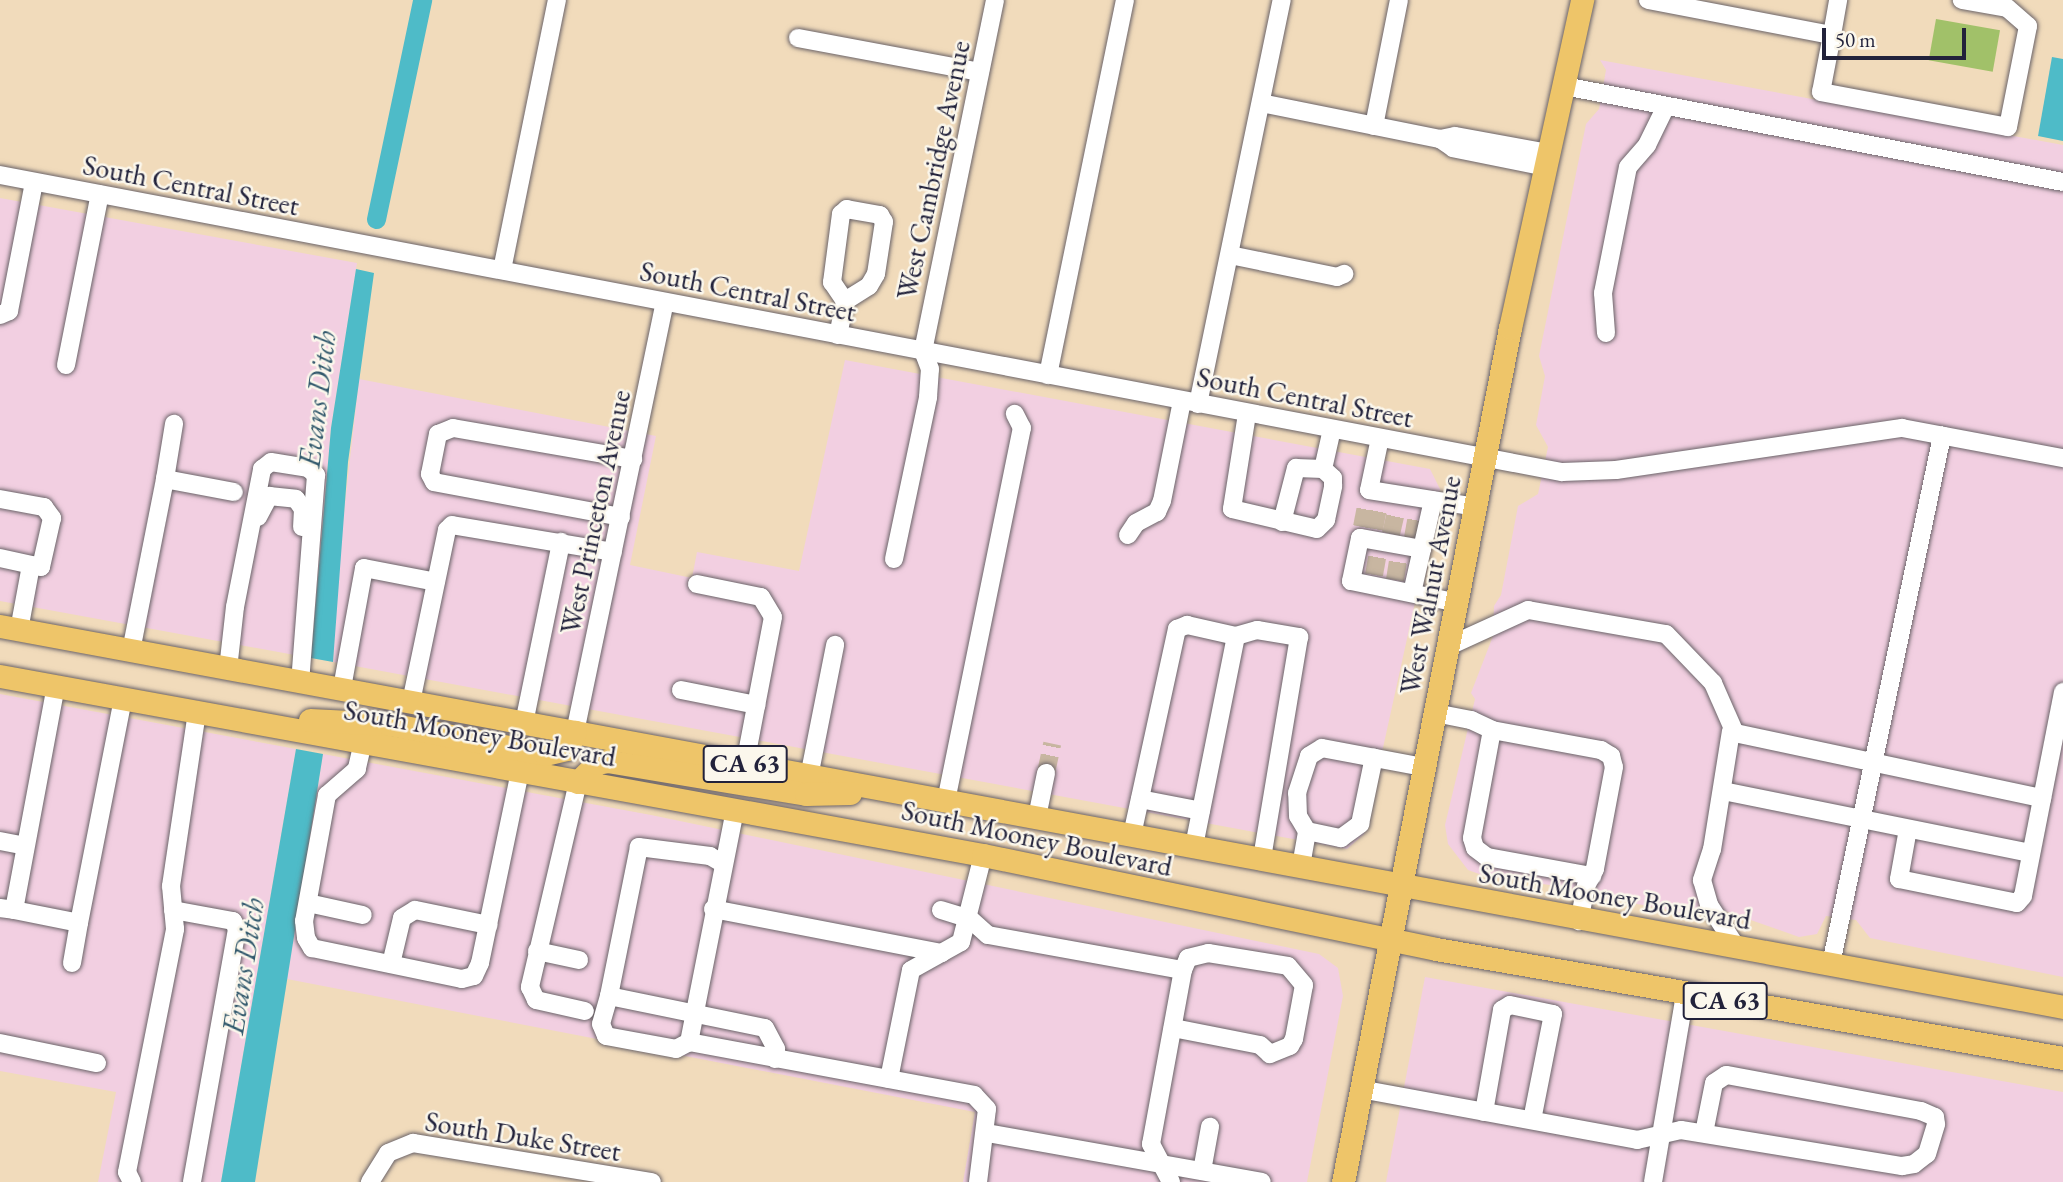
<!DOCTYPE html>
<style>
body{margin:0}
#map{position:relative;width:2063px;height:1182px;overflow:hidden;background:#f1dbbb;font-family:"EB Garamond",serif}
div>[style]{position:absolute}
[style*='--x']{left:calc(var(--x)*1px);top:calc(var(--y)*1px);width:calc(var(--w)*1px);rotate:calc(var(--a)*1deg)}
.built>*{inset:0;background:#f2cfe1}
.green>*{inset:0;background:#a1c169;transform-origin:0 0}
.water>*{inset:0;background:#4ebbc8}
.canal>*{height:19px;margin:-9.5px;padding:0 9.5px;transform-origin:9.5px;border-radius:9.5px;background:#4ebbc8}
.minor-tunnel>*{height:18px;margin-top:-9px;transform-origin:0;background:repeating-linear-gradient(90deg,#c8b6a1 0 18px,transparent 0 27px)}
.roads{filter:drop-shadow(0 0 2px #6a6368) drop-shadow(0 0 2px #6a6368)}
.minor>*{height:18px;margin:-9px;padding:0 9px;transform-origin:9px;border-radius:9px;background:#fff}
.major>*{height:23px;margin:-11.5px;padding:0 11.5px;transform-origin:11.5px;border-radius:11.5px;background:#eec569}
span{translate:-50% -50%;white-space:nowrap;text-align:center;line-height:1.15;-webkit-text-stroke:5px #fbf7ec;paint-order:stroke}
.shield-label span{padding:2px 5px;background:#fbf7ec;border:2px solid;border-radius:5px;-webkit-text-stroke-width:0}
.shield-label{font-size:26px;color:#22223b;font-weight:700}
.street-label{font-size:28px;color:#22223b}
.water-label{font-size:30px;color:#31586c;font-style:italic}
.scale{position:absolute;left:1822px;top:28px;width:144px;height:32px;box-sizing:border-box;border:4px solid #22223b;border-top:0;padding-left:9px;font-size:21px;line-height:24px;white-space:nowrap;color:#22223b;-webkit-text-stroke:5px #fbf7ec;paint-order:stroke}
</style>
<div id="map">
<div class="built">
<i style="clip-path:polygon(1600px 60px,2063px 145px,2063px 977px,1870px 938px,1856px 920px,1826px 916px,1817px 934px,1799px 937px,1725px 911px,1699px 911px,1694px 915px,1601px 897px,1597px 892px,1482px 875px,1468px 870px,1448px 844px,1445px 825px,1475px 699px,1471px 693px,1493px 636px,1494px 606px,1501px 595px,1518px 506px,1538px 494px,1548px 447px,1536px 425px,1545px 376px,1539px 356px,1586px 124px,1599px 109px,1606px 70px)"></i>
<i style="clip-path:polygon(0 198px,357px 263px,331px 428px,311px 658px,0 601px)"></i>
<i style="clip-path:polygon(845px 360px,1430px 469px,1440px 489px,1364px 834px,1347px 849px,333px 662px,339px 557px,359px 379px,656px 436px,630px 565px,692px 578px,697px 552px,799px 571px)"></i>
<i style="clip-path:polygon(0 694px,296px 749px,221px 1182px,98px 1182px,116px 1092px,0 1071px)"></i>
<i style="clip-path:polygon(323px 754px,651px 815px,1319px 954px,1338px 968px,1343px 996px,1307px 1182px,963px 1182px,975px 1112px,287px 979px)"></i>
<i style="clip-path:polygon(1425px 977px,2063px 1092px,2063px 1182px,1386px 1182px)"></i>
</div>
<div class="green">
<i style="left:1936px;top:19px;width:65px;height:42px;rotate:10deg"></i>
</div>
<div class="water">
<i style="clip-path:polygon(2052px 57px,2063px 59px,2063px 141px,2038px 136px)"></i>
<i style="clip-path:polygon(356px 269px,374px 273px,348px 462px,333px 662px,311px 658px,331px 428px)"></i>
<i style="clip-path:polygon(296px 749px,323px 754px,255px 1182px,221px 1182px)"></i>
</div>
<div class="canal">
<i style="--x:376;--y:219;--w:224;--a:-78.1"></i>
</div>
<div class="minor-tunnel">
<i style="--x:1362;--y:527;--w:21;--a:-79"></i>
<i style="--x:1374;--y:529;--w:21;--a:-79"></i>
<i style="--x:1391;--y:534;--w:23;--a:-77"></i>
<i style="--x:1413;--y:538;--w:22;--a:-80"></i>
<i style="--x:1374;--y:575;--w:23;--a:-80"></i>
<i style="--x:1395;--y:580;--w:24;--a:-81"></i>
<i style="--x:1046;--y:773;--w:30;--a:-78"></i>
</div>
<div class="roads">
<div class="minor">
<i style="--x:1648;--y:0;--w:187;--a:10.8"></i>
<i style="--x:1832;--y:35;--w:36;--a:-80"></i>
<i style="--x:1832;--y:35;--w:58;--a:100.9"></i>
<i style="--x:1821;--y:92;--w:190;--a:10.6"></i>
<i style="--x:2008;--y:127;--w:103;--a:-78.8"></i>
<i style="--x:2028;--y:26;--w:28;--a:-139"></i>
<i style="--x:2007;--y:8;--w:46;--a:-169.9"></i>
<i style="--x:798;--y:38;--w:185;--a:10.6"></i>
<i style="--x:1564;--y:86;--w:508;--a:10.89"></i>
<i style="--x:1261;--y:103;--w:183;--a:11.4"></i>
<i style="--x:1374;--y:126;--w:128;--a:-78.8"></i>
<i style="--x:1546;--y:167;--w:95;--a:-168.5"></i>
<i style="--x:1453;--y:148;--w:16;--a:-145"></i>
<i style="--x:1440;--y:139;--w:15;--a:-11"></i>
<i style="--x:1455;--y:136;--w:96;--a:10.3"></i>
<i style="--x:0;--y:175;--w:1590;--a:10.77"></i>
<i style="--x:1562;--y:472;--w:54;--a:-2.1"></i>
<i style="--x:1616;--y:470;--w:289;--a:-8.4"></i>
<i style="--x:1902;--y:428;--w:164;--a:10.6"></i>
<i style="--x:1230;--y:255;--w:109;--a:11.6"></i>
<i style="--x:1337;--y:277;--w:8;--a:-23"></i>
<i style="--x:502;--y:270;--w:276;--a:-78.5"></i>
<i style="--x:0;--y:315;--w:10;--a:-24"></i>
<i style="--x:9;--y:311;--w:131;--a:-79"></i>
<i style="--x:1606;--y:333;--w:40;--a:-94.3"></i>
<i style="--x:1603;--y:293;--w:128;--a:-78.8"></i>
<i style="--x:1628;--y:167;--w:29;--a:-49"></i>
<i style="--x:1647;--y:145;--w:43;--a:-64"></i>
<i style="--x:838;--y:335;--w:35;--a:-78"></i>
<i style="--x:845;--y:301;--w:28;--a:-32"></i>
<i style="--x:869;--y:286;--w:14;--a:-60"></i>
<i style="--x:876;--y:274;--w:53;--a:-81.3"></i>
<i style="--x:884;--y:222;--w:8;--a:-120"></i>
<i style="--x:880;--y:215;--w:34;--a:-170"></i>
<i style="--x:847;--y:209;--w:8;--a:140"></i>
<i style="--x:841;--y:214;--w:69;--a:97.5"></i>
<i style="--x:832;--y:282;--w:23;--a:56"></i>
<i style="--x:66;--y:365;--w:174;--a:-78.8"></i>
<i style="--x:1048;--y:375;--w:383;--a:-78.4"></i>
<i style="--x:1198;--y:404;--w:413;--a:-78.3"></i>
<i style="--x:1247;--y:414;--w:96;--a:99"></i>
<i style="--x:1232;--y:509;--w:87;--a:13.2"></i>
<i style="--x:1317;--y:529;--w:13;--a:-45"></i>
<i style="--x:1326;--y:520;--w:35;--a:-78"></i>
<i style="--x:1333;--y:486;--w:8;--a:-90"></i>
<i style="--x:1333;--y:478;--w:13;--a:-138"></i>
<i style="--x:1323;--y:469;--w:41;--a:-77.3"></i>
<i style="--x:1380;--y:438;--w:53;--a:101.9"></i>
<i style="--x:1369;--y:490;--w:108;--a:9"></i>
<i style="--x:165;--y:479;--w:56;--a:-80.7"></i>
<i style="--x:0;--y:499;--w:45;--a:10.3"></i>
<i style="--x:44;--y:507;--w:14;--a:54"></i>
<i style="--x:52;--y:518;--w:50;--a:102.7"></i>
<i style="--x:41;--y:567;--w:42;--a:-167.6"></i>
<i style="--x:258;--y:517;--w:24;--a:-62"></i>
<i style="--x:269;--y:496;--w:27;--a:6"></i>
<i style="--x:296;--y:499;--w:12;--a:55"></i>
<i style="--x:303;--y:509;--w:18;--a:93"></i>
<i style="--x:621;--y:517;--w:190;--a:-169.4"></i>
<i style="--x:434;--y:482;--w:9;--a:-117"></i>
<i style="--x:430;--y:474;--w:41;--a:-78.7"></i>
<i style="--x:438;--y:434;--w:16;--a:-22"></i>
<i style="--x:453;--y:428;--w:183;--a:9.8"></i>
<i style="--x:1282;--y:522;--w:56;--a:-75.5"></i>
<i style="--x:1296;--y:468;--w:27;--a:2"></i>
<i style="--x:1128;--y:535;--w:14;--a:-56"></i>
<i style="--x:1136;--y:523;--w:24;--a:-28"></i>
<i style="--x:1157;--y:512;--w:12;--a:-66"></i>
<i style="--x:1162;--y:501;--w:102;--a:-78.7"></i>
<i style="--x:1422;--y:549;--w:50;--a:-77.3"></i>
<i style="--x:894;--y:559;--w:166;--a:-78.1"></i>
<i style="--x:928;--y:397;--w:28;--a:-86"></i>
<i style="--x:930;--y:369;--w:19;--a:-111"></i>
<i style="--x:923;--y:351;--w:358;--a:-78.4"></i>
<i style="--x:697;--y:584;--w:65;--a:11.5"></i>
<i style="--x:761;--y:597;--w:23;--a:59"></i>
<i style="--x:773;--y:617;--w:161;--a:100.8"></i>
<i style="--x:1412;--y:593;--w:45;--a:-77.2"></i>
<i style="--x:1422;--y:549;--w:63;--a:-169.9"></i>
<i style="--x:1360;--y:538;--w:44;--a:101.8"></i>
<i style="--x:1351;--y:581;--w:109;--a:11.6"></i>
<i style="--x:19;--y:630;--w:66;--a:-79.5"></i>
<i style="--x:1449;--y:646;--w:87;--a:-24.5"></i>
<i style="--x:1528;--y:610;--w:140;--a:9.9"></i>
<i style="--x:1666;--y:634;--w:68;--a:46.2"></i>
<i style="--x:1713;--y:683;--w:55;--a:66.3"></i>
<i style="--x:1735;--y:733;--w:314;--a:12"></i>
<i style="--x:131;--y:651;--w:175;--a:-78.8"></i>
<i style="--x:165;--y:479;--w:70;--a:10.7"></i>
<i style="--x:228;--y:669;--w:62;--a:-83.6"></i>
<i style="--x:235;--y:607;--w:141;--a:-78.9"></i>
<i style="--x:262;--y:469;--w:11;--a:-38"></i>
<i style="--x:271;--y:462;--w:37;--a:9"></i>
<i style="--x:308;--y:468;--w:11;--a:41"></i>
<i style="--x:316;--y:475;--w:208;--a:94.4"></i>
<i style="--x:342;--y:688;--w:122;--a:-79.6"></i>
<i style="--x:364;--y:568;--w:73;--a:11"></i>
<i style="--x:681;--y:690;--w:77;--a:11.2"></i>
<i style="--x:411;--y:702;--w:176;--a:-78.2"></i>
<i style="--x:447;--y:530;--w:7;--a:-45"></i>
<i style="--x:452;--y:525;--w:163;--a:9.5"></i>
<i style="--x:1435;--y:713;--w:37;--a:11"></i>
<i style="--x:1471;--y:720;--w:23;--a:25"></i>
<i style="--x:1492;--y:730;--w:111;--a:10.4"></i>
<i style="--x:1601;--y:750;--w:12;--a:31"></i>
<i style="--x:1611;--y:756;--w:11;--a:75"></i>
<i style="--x:1614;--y:767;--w:104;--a:100.6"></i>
<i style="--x:1595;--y:869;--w:19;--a:118"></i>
<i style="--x:1586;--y:886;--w:36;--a:101"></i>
<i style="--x:524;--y:723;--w:185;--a:-78.4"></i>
<i style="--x:1492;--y:730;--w:110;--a:100.5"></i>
<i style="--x:1472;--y:838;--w:10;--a:73"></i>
<i style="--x:1475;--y:848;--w:15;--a:37"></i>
<i style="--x:1487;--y:857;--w:107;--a:10.3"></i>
<i style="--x:1731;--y:731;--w:120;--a:99.1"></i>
<i style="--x:1712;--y:849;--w:33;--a:108"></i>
<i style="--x:1702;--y:880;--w:26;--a:74"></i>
<i style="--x:1709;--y:905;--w:51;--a:56.9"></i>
<i style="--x:575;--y:732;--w:439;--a:-78.2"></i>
<i style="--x:363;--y:742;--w:28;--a:103"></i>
<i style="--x:357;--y:769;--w:40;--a:139"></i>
<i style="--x:327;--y:795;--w:128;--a:100.3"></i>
<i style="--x:304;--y:921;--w:17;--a:83"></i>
<i style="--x:306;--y:938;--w:12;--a:59"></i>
<i style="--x:312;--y:948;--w:153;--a:11.7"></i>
<i style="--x:462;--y:979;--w:12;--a:-14"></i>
<i style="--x:474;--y:976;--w:14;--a:-65"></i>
<i style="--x:480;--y:963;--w:196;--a:-78.2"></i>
<i style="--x:578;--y:782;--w:211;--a:103.2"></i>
<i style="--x:530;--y:987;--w:14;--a:65"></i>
<i style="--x:536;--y:1000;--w:50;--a:12.7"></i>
<i style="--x:807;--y:787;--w:145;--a:-78.8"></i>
<i style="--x:1723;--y:791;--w:314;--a:11.4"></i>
<i style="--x:1140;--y:799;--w:62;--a:11.1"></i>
<i style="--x:946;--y:801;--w:381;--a:-78.5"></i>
<i style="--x:1022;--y:428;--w:16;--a:-117"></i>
<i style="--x:735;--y:810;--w:237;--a:101.2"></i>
<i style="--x:689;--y:1042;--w:290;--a:10.5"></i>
<i style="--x:974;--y:1095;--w:19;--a:47"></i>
<i style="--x:987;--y:1109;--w:74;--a:97"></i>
<i style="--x:1037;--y:817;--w:45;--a:-78.4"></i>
<i style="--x:1908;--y:829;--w:51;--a:100.2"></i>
<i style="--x:1899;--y:879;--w:120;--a:11.5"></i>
<i style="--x:2017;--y:903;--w:9;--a:-49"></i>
<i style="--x:2023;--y:896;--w:208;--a:-78.9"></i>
<i style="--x:1307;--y:831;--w:35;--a:12"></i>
<i style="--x:1341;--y:838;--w:24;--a:-36"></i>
<i style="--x:1360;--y:824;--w:68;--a:-78.2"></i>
<i style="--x:1132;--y:835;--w:211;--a:-77.7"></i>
<i style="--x:1177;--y:629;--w:11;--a:-22"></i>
<i style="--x:1187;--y:625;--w:50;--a:12.7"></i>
<i style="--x:1236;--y:636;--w:22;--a:-16"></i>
<i style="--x:1257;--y:630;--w:43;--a:9.5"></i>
<i style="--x:1299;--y:637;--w:224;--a:99.5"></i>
<i style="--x:0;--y:841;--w:25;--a:11"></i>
<i style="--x:1194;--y:846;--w:214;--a:-78.7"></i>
<i style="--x:722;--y:863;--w:14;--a:-150"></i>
<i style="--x:710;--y:856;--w:72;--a:-172.8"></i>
<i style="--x:639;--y:847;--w:152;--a:101.4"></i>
<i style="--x:609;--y:996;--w:159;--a:11.6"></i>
<i style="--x:765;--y:1028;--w:24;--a:62"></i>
<i style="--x:776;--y:1049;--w:10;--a:96"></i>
<i style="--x:1301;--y:866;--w:36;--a:-80"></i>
<i style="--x:1307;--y:831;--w:17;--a:-121"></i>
<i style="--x:1298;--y:816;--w:23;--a:-92"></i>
<i style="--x:1297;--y:793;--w:39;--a:-72"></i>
<i style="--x:1309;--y:756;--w:15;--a:-32"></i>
<i style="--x:1322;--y:748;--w:104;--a:10.6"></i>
<i style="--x:308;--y:903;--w:56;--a:12.3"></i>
<i style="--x:0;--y:908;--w:14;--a:8"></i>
<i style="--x:14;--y:910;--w:228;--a:-79.4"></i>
<i style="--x:713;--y:909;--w:233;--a:10.9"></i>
<i style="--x:14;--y:910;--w:66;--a:11.3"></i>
<i style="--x:79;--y:923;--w:229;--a:-78.9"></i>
<i style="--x:173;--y:910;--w:61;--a:10.4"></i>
<i style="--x:233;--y:921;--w:9;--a:63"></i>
<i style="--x:237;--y:929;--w:257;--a:100.1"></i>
<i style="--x:941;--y:910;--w:30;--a:17"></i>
<i style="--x:970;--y:919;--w:24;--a:42"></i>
<i style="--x:988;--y:935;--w:198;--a:10.2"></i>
<i style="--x:537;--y:951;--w:43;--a:12.1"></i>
<i style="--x:72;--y:963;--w:41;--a:-80.1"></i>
<i style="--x:391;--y:964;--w:47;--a:-76.6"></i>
<i style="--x:402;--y:918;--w:15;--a:-32"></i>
<i style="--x:415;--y:910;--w:75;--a:11.6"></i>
<i style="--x:1831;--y:964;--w:540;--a:-78.13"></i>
<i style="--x:609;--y:996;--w:29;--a:106"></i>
<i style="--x:601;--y:1024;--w:13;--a:67"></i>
<i style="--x:606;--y:1036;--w:71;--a:10.5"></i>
<i style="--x:676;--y:1049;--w:15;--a:-28"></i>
<i style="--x:0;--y:1043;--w:99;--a:11.7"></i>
<i style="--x:889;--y:1079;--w:111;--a:-78.6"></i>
<i style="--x:911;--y:970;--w:57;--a:-29.2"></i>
<i style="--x:961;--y:942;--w:90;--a:-75.8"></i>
<i style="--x:1360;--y:1089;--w:282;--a:10.4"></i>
<i style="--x:1637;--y:1140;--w:45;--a:-12.8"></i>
<i style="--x:1681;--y:1130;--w:224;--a:9.3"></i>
<i style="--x:1902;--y:1166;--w:12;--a:-9"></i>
<i style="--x:1914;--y:1164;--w:16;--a:-38"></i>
<i style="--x:1927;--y:1154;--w:31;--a:-73"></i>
<i style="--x:1936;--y:1124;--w:7;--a:-98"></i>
<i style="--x:1935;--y:1117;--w:15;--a:-157"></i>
<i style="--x:1921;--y:1111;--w:198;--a:-169.5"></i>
<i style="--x:1726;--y:1075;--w:14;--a:146"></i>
<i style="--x:1714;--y:1083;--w:51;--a:101.3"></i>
<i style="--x:1484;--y:1112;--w:104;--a:-80"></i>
<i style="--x:1502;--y:1010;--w:9;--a:-32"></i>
<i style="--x:1510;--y:1005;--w:44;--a:11.8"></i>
<i style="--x:1553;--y:1014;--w:108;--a:101.2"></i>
<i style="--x:987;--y:1133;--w:279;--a:10.1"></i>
<i style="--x:1202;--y:1171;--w:45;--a:-79.7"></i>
<i style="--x:132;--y:1182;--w:11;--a:-117"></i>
<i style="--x:127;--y:1172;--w:248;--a:-78.8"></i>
<i style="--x:175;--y:929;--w:43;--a:-95.3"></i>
<i style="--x:171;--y:886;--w:176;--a:-81.5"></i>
<i style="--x:370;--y:1182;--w:34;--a:-58"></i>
<i style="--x:388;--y:1153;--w:27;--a:-22"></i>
<i style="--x:413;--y:1143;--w:242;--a:9.3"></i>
<i style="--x:1171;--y:1182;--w:43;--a:-117.8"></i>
<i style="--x:1151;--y:1144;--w:177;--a:-79.6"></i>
<i style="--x:1183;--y:970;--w:13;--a:-67"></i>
<i style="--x:1188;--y:958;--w:21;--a:-14"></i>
<i style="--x:1208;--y:953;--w:81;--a:9.2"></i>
<i style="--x:1288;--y:966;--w:25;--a:50"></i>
<i style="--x:1304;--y:985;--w:55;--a:100.5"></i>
<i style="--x:1294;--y:1039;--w:8;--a:120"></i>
<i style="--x:1290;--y:1046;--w:22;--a:158"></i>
<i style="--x:1270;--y:1054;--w:13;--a:-138"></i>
<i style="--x:1260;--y:1045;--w:89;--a:-168.9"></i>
<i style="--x:1653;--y:1182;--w:190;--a:-80.3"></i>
</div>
<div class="major">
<i style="--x:0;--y:626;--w:2098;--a:10.46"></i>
<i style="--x:0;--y:676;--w:999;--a:10.32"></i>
<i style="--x:983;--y:855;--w:463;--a:11.7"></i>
<i style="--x:1436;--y:949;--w:636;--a:9.86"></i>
<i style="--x:310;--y:720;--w:79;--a:2.9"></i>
<i style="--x:389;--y:724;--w:159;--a:10.9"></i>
<i style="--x:545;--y:754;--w:23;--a:-13"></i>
<i style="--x:567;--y:749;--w:19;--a:-65"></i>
<i style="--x:578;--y:782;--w:27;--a:-45"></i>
<i style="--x:597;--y:763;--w:10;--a:-11"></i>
<i style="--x:607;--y:761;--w:202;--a:9.4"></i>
<i style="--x:806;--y:794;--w:44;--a:-1.3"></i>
<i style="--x:1343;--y:1182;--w:870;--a:-78.94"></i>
<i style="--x:1510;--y:328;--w:336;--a:-77.6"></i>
</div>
</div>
<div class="shield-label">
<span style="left:745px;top:764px">CA 63</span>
<span style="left:1725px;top:1001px">CA 63</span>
</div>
<div class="street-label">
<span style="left:933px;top:170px;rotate:-78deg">West Cambridge Avenue</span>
<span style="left:191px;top:185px;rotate:11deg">South Central Street</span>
<span style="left:748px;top:291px;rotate:11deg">South Central Street</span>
<span style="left:1305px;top:397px;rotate:11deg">South Central Street</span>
<span style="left:595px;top:512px;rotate:-78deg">West Princeton Avenue</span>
<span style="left:1430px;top:585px;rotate:-79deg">West Walnut Avenue</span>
<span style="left:480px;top:733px;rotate:10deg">South Mooney Boulevard</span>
<span style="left:1037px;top:838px;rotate:12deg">South Mooney Boulevard</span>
<span style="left:1615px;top:896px;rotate:10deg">South Mooney Boulevard</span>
<span style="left:523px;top:1136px;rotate:9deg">South Duke Street</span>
</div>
<div class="water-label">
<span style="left:318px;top:399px;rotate:-83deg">Evans Ditch</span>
<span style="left:244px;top:966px;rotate:-81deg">Evans Ditch</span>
</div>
<div class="scale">50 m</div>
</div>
